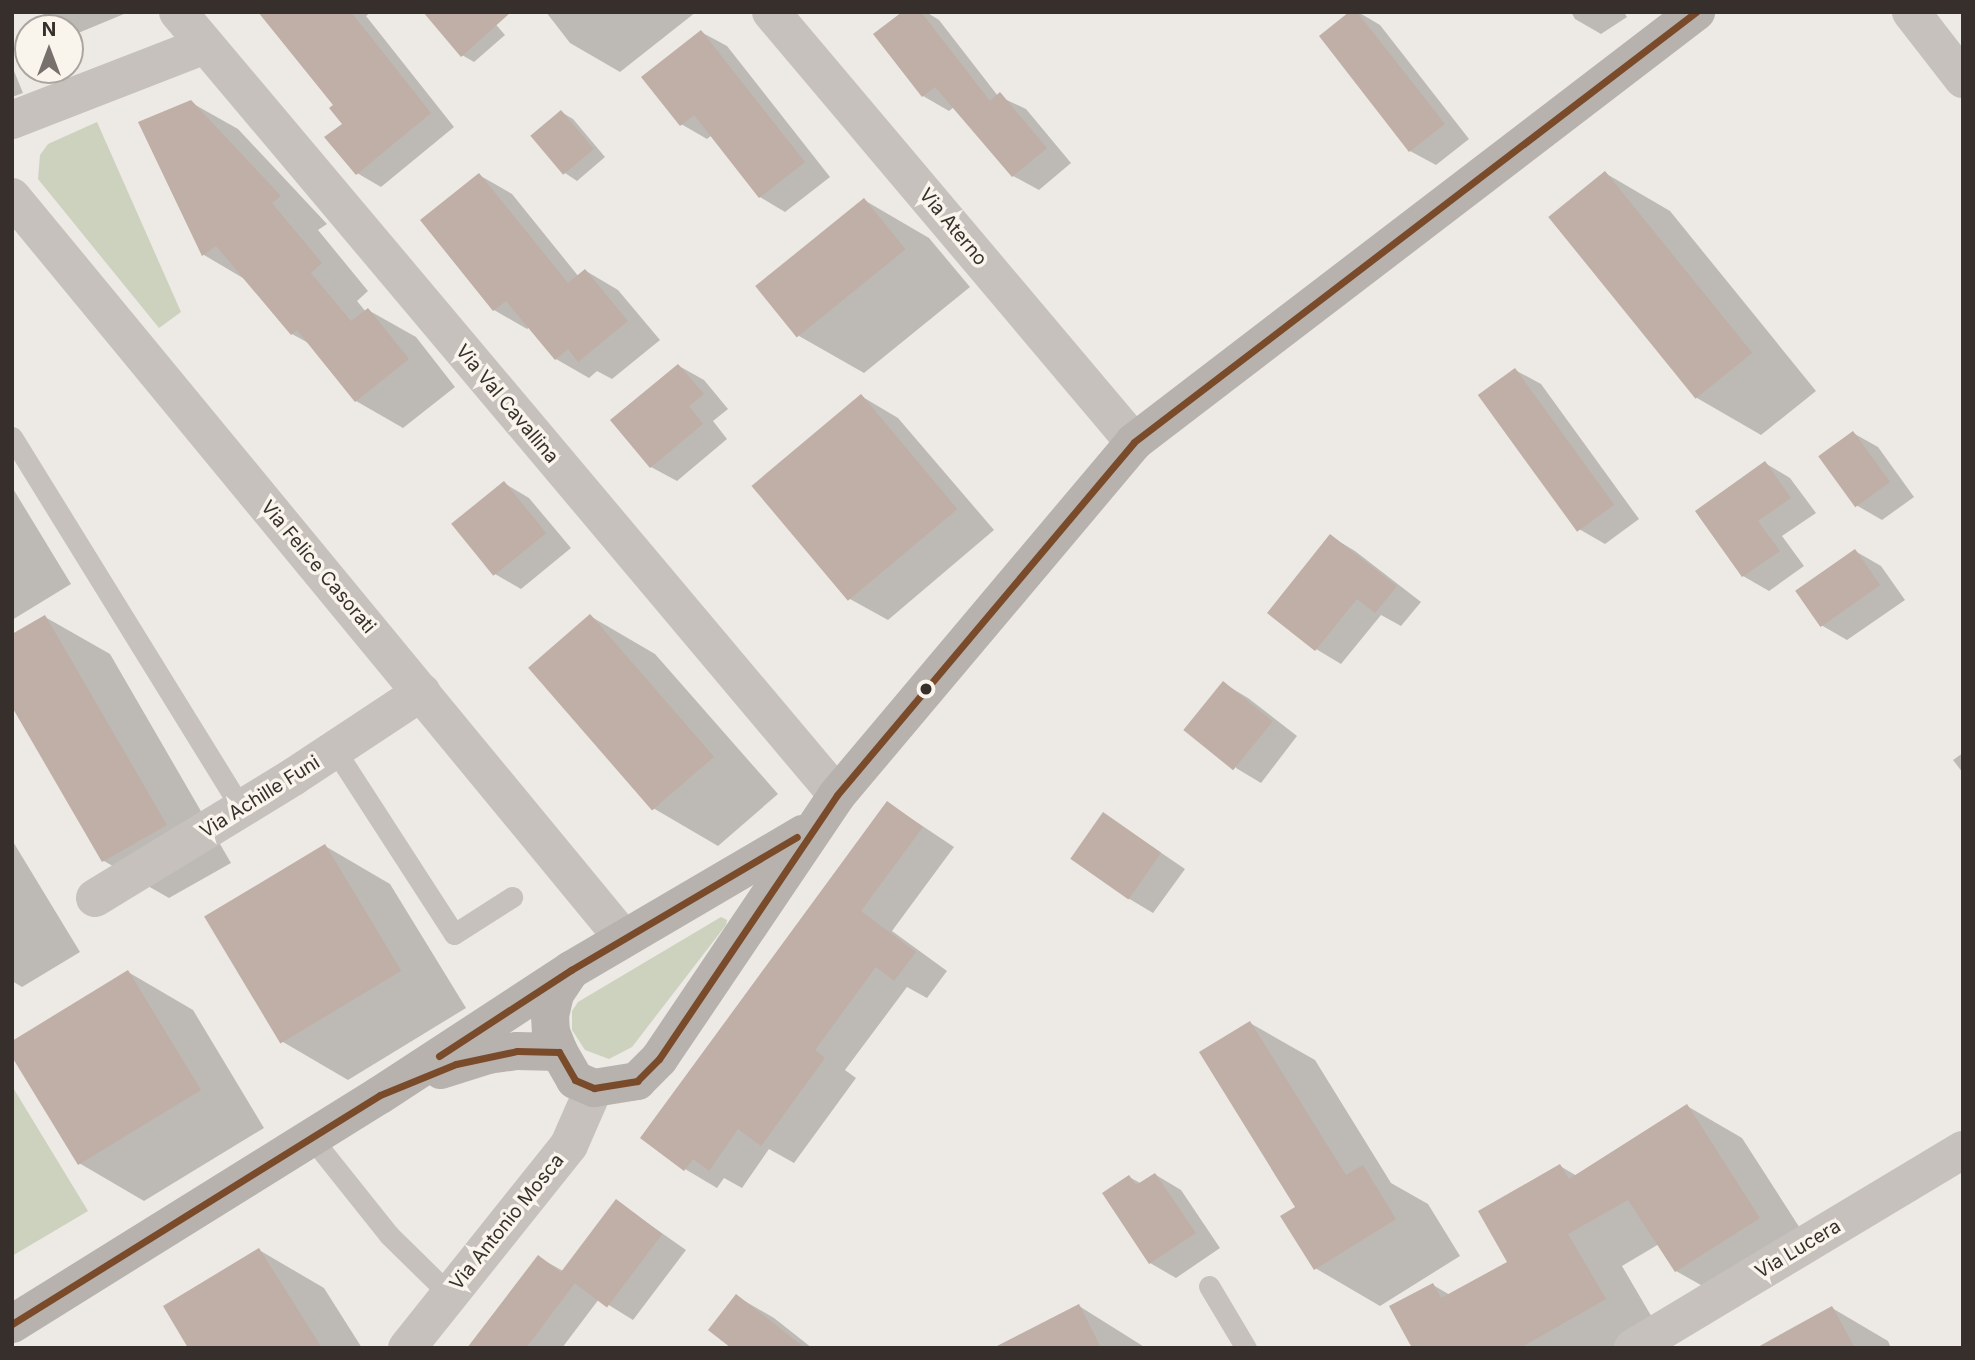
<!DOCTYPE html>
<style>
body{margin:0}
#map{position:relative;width:1975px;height:1360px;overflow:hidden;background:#ede9e4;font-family:Inter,sans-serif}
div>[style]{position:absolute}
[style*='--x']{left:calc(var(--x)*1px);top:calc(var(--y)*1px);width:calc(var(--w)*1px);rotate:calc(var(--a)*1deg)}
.green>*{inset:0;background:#cdd2bf}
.shadow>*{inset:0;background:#0003}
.building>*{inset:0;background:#bfafa7;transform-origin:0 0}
.lane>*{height:21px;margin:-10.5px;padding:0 10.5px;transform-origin:10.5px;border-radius:10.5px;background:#c6c1bc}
.street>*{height:38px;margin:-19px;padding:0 19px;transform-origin:19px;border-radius:19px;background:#c6c1bc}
.secondary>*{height:38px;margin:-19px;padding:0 19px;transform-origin:19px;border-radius:19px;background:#b7b2ad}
.bus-1>*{height:7px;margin:-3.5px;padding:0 3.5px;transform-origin:3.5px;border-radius:3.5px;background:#7a4b2a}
.dots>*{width:19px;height:19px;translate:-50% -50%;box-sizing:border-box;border:4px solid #f9f4ec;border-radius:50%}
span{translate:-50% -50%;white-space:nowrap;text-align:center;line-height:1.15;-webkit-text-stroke:7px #f9f4ec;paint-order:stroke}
.street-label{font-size:19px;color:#372f2b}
.frame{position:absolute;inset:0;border:14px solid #372f2b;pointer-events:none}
.north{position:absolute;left:14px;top:14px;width:70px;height:70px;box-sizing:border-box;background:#f9f4ec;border:2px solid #aba59f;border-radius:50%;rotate:0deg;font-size:19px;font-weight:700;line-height:28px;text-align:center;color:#372f2b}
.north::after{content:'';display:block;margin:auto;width:24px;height:32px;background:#77706c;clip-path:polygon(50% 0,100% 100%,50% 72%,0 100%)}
</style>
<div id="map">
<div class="green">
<i style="clip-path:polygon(97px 122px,181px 312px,159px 328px,38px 179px,40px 155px,48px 144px)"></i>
<i style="clip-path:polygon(721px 917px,727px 920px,726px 925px,632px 1047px,609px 1059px,585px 1050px,572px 1030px,572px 1011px,578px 1002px)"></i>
<i style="clip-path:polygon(12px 1086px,88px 1211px,12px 1256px)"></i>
</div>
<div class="shadow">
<i style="clip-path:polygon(42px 12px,123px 12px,124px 14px,71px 36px,70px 28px,57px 28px,46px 21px)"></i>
<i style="clip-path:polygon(259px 12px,371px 12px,366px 16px,454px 127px,381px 187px,357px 173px,344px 124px,336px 105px)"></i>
<i style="clip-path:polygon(485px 12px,505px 35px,474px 62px,462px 55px)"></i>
<i style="clip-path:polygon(546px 12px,696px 12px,620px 72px,570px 43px)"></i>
<i style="clip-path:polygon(905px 12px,926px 12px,939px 20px,998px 96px,1026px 109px,1071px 163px,1039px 190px,1013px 176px,954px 107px,949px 111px,923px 96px,876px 35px)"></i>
<i style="clip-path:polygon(1352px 12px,1358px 12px,1380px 25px,1469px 139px,1436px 165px,1410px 151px)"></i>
<i style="clip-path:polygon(1571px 12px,1624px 12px,1627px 17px,1601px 34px,1575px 19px)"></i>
<i style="clip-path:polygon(701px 32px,727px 46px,830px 177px,785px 212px,760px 197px,712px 135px,707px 139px,681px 124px)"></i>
<i style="clip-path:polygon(12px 66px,23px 93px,12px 97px)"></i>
<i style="clip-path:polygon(190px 102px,238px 129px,327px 224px,318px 230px,368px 291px,357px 301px,366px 312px,368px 310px,416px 337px,455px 387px,403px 428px,356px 401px,312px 345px,292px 334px,248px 281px,204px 255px,141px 123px)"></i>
<i style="clip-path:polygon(561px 112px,573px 119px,605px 157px,577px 181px,565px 173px)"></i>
<i style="clip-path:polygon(1605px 173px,1670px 211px,1816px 391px,1761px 435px,1697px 398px)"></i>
<i style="clip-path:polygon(479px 175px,512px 194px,579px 277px,586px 271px,618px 290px,660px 340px,612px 379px,597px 371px,589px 378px,556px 359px,530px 327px,527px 329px,494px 310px)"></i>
<i style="clip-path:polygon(864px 200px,929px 238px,970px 287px,864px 373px,799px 336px)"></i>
<i style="clip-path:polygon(679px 366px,704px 380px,728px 409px,713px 421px,727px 439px,677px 481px,651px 467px)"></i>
<i style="clip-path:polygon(1515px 370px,1541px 384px,1639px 519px,1605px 544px,1579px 529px)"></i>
<i style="clip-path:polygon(861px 396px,898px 418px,994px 530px,888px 620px,850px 599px)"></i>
<i style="clip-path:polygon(1853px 433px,1878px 447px,1914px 497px,1882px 520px,1856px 505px)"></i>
<i style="clip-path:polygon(1765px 463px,1790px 478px,1816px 513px,1782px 536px,1804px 566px,1769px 591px,1743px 576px)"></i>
<i style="clip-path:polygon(504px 483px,529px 498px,571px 548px,521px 589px,495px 574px,454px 524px)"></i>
<i style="clip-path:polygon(12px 487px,71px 584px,12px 620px)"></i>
<i style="clip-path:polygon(1330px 536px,1355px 551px,1421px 602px,1401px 626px,1381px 615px,1341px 664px,1316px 649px)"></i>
<i style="clip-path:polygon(1855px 551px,1881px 566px,1905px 600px,1847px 640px,1821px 625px)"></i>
<i style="clip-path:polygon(590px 616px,655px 654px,778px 794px,718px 846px,653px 808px)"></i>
<i style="clip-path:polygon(45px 617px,110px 654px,231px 863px,169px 898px,104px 861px,12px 704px)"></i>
<i style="clip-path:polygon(1223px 683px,1248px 698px,1297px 736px,1261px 783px,1236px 768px)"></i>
<i style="clip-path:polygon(1963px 753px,1963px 773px,1953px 760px)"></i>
<i style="clip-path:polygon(888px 803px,954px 847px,892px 931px,947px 971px,927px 998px,907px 987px,845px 1070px,856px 1078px,794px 1163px,769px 1149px,742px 1188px,724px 1178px,717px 1188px,685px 1169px)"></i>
<i style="clip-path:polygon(1104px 814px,1185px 869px,1153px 913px,1128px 898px)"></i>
<i style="clip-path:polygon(12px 840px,80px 952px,22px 987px,12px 981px)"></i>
<i style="clip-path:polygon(325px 846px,390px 884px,466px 1008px,348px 1080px,283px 1042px)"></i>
<i style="clip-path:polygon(128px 972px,193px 1010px,264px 1128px,144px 1201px,79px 1163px)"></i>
<i style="clip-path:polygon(1250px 1023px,1315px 1060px,1391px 1183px,1428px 1204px,1460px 1256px,1380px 1306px,1315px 1268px)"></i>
<i style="clip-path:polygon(1687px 1106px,1742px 1138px,1814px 1250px,1731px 1302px,1676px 1271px,1659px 1244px,1622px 1266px,1660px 1331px,1630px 1348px,1414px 1348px,1433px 1285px,1450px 1295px,1510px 1262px,1560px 1166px,1577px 1176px)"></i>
<i style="clip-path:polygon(1156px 1175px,1181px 1190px,1220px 1248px,1176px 1278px,1150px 1263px,1129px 1177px,1142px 1184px)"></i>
<i style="clip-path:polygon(616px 1201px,686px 1250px,633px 1320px,599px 1299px,562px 1348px,468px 1348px,538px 1257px,563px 1271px)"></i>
<i style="clip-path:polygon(259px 1250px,324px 1288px,362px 1348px,190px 1348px)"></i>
<i style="clip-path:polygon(736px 1296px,774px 1318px,812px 1348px,734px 1348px)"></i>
<i style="clip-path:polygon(1079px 1306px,1146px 1348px,997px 1348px)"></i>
<i style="clip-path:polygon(1832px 1308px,1888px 1341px,1891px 1348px,1760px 1348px)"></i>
</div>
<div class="building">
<i style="clip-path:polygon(258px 12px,351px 12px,431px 113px,356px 175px,324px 137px,342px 124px,329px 108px,333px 105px)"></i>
<i style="clip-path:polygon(423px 12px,511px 12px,461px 57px)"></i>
<i style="clip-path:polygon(902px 12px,921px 12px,990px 101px,1000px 92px,1047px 148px,1012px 177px,935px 87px,922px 97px,873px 34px)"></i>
<i style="clip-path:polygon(1349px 12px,1357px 12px,1445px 124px,1409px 152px,1319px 36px)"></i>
<i style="clip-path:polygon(701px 30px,805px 162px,759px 198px,694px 115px,680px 126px,641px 77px)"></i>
<i style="clip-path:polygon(191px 100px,281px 196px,272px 203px,322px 263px,311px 273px,351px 321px,368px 308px,409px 359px,355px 402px,297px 330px,291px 335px,216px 246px,202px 256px,138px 122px)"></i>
<i style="left:561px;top:110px;width:51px;height:40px;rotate:50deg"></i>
<i style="left:1605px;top:171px;width:234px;height:73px;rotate:51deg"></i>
<i style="clip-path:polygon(479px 173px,568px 283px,585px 269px,628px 321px,578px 362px,568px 349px,555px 360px,506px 301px,493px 311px,420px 220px)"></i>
<i style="left:864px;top:198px;width:66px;height:140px;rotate:51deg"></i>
<i style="clip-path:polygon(678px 364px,704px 394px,689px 406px,703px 424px,650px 468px,610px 420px)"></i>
<i style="left:1515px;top:368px;width:169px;height:46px;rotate:54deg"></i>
<i style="left:861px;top:394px;width:150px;height:143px;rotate:50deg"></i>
<i style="left:1853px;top:431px;width:63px;height:43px;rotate:54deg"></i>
<i style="clip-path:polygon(1765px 461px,1791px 498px,1758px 521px,1780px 551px,1742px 577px,1695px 511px)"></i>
<i style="left:504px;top:481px;width:67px;height:68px;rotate:51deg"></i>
<i style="clip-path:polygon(1330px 534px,1397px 586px,1375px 613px,1357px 599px,1315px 651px,1267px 613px)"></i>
<i style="left:1855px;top:549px;width:44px;height:73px;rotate:55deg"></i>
<i style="left:590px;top:614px;width:189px;height:82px;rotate:49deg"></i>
<i style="clip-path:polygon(45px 615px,167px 825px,102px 862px,12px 707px,12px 634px)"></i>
<i style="left:1223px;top:681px;width:64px;height:63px;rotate:39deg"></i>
<i style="clip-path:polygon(887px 801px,923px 827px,861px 911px,916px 952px,894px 981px,876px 967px,815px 1050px,825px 1058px,761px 1146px,738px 1129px,709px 1171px,693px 1159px,684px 1171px,640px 1138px)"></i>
<i style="left:1103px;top:812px;width:71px;height:57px;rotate:35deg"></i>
<i style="left:325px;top:844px;width:148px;height:141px;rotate:59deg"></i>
<i style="clip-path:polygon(128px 970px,201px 1090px,78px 1165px,12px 1057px,12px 1041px)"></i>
<i style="clip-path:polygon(1250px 1021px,1346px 1175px,1363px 1165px,1396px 1219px,1314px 1270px,1280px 1216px,1295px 1207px,1199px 1052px)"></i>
<i style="clip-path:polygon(1687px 1104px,1760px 1218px,1675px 1272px,1628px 1200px,1568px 1234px,1606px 1299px,1520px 1348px,1412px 1348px,1389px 1306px,1433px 1283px,1441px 1298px,1507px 1262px,1478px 1211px,1560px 1164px,1569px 1179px)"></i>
<i style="clip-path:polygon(1155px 1173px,1196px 1233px,1149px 1264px,1102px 1193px,1129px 1175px,1136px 1185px)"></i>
<i style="left:616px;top:1199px;width:58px;height:92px;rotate:37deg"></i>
<i style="clip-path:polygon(259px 1248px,322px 1348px,188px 1348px,163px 1306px)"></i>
<i style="clip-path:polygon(538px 1255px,575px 1283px,526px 1348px,467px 1348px)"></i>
<i style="clip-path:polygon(736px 1294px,805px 1348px,731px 1348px,708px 1330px)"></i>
<i style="clip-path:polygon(1079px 1304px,1101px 1348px,993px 1348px)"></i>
<i style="clip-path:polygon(1832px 1306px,1855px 1348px,1756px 1348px)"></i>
</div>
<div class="lane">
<i style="--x:12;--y:437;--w:436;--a:58.3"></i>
<i style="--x:335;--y:750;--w:219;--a:57.1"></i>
<i style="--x:454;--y:934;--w:69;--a:-32.5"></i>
<i style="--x:310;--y:1136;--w:127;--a:51.4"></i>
<i style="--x:389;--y:1235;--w:84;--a:44.5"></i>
<i style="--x:1209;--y:1286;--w:72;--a:59.2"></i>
</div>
<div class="street">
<i style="--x:178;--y:12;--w:1023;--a:49.91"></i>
<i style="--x:771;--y:12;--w:563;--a:49.83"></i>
<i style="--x:1911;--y:12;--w:85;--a:52.2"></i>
<i style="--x:12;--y:120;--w:207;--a:-21.2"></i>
<i style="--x:12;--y:197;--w:960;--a:50.49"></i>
<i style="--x:95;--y:898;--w:232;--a:-31.4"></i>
<i style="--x:293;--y:777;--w:154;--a:-33.4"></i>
<i style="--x:407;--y:1348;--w:260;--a:-51.4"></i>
<i style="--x:569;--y:1145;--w:62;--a:-66.3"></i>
<i style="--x:1633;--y:1348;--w:385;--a:-31"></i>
</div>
<div class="secondary">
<i style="--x:571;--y:970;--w:29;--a:124"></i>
<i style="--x:555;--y:994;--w:22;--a:103"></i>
<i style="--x:550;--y:1015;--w:17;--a:87"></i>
<i style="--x:551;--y:1032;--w:22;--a:68"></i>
<i style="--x:559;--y:1052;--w:32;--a:60"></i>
<i style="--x:575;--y:1080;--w:21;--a:23"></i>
<i style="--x:594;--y:1088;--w:44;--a:-9.2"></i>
<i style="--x:637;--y:1081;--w:31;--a:-45"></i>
<i style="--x:659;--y:1059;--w:318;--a:-56"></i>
<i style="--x:837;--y:795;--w:461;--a:-49.9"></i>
<i style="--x:1134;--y:442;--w:708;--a:-37.42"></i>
<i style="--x:441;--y:1070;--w:49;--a:-17.7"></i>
<i style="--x:488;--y:1055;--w:29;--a:-8"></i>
<i style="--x:517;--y:1051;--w:42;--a:1.4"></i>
<i style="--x:12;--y:1324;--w:433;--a:-31.9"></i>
<i style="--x:380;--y:1095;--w:228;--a:-33.2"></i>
<i style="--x:571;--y:970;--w:269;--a:-30.4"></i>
</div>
<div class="bus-1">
<i style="--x:439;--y:1056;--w:158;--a:-33.1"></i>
<i style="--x:571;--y:970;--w:262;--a:-30.5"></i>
<i style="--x:12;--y:1324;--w:433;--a:-31.9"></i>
<i style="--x:380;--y:1095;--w:82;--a:-22.2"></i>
<i style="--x:456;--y:1064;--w:62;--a:-12"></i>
<i style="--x:517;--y:1051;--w:42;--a:1.4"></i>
<i style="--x:559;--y:1052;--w:32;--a:60"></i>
<i style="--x:575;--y:1080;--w:21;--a:23"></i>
<i style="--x:594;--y:1088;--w:44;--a:-9.2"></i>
<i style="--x:637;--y:1081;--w:31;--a:-45"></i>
<i style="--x:659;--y:1059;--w:318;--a:-56"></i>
<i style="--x:837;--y:795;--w:461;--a:-49.9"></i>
<i style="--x:1134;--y:442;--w:708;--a:-37.42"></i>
</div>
<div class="dots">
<i style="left:926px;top:689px;background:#372f2b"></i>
</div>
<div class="street-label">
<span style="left:953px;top:227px;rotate:50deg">Via Aterno</span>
<span style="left:507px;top:404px;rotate:50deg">Via Val Cavallina</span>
<span style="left:318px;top:567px;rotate:50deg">Via Felice Casorati</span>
<span style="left:260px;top:797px;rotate:-32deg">Via Achille Funi</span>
<span style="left:507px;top:1222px;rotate:-51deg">Via Antonio Mosca</span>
<span style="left:1798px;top:1249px;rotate:-31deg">Via Lucera</span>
</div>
<div class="frame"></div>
<div class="north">N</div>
</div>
